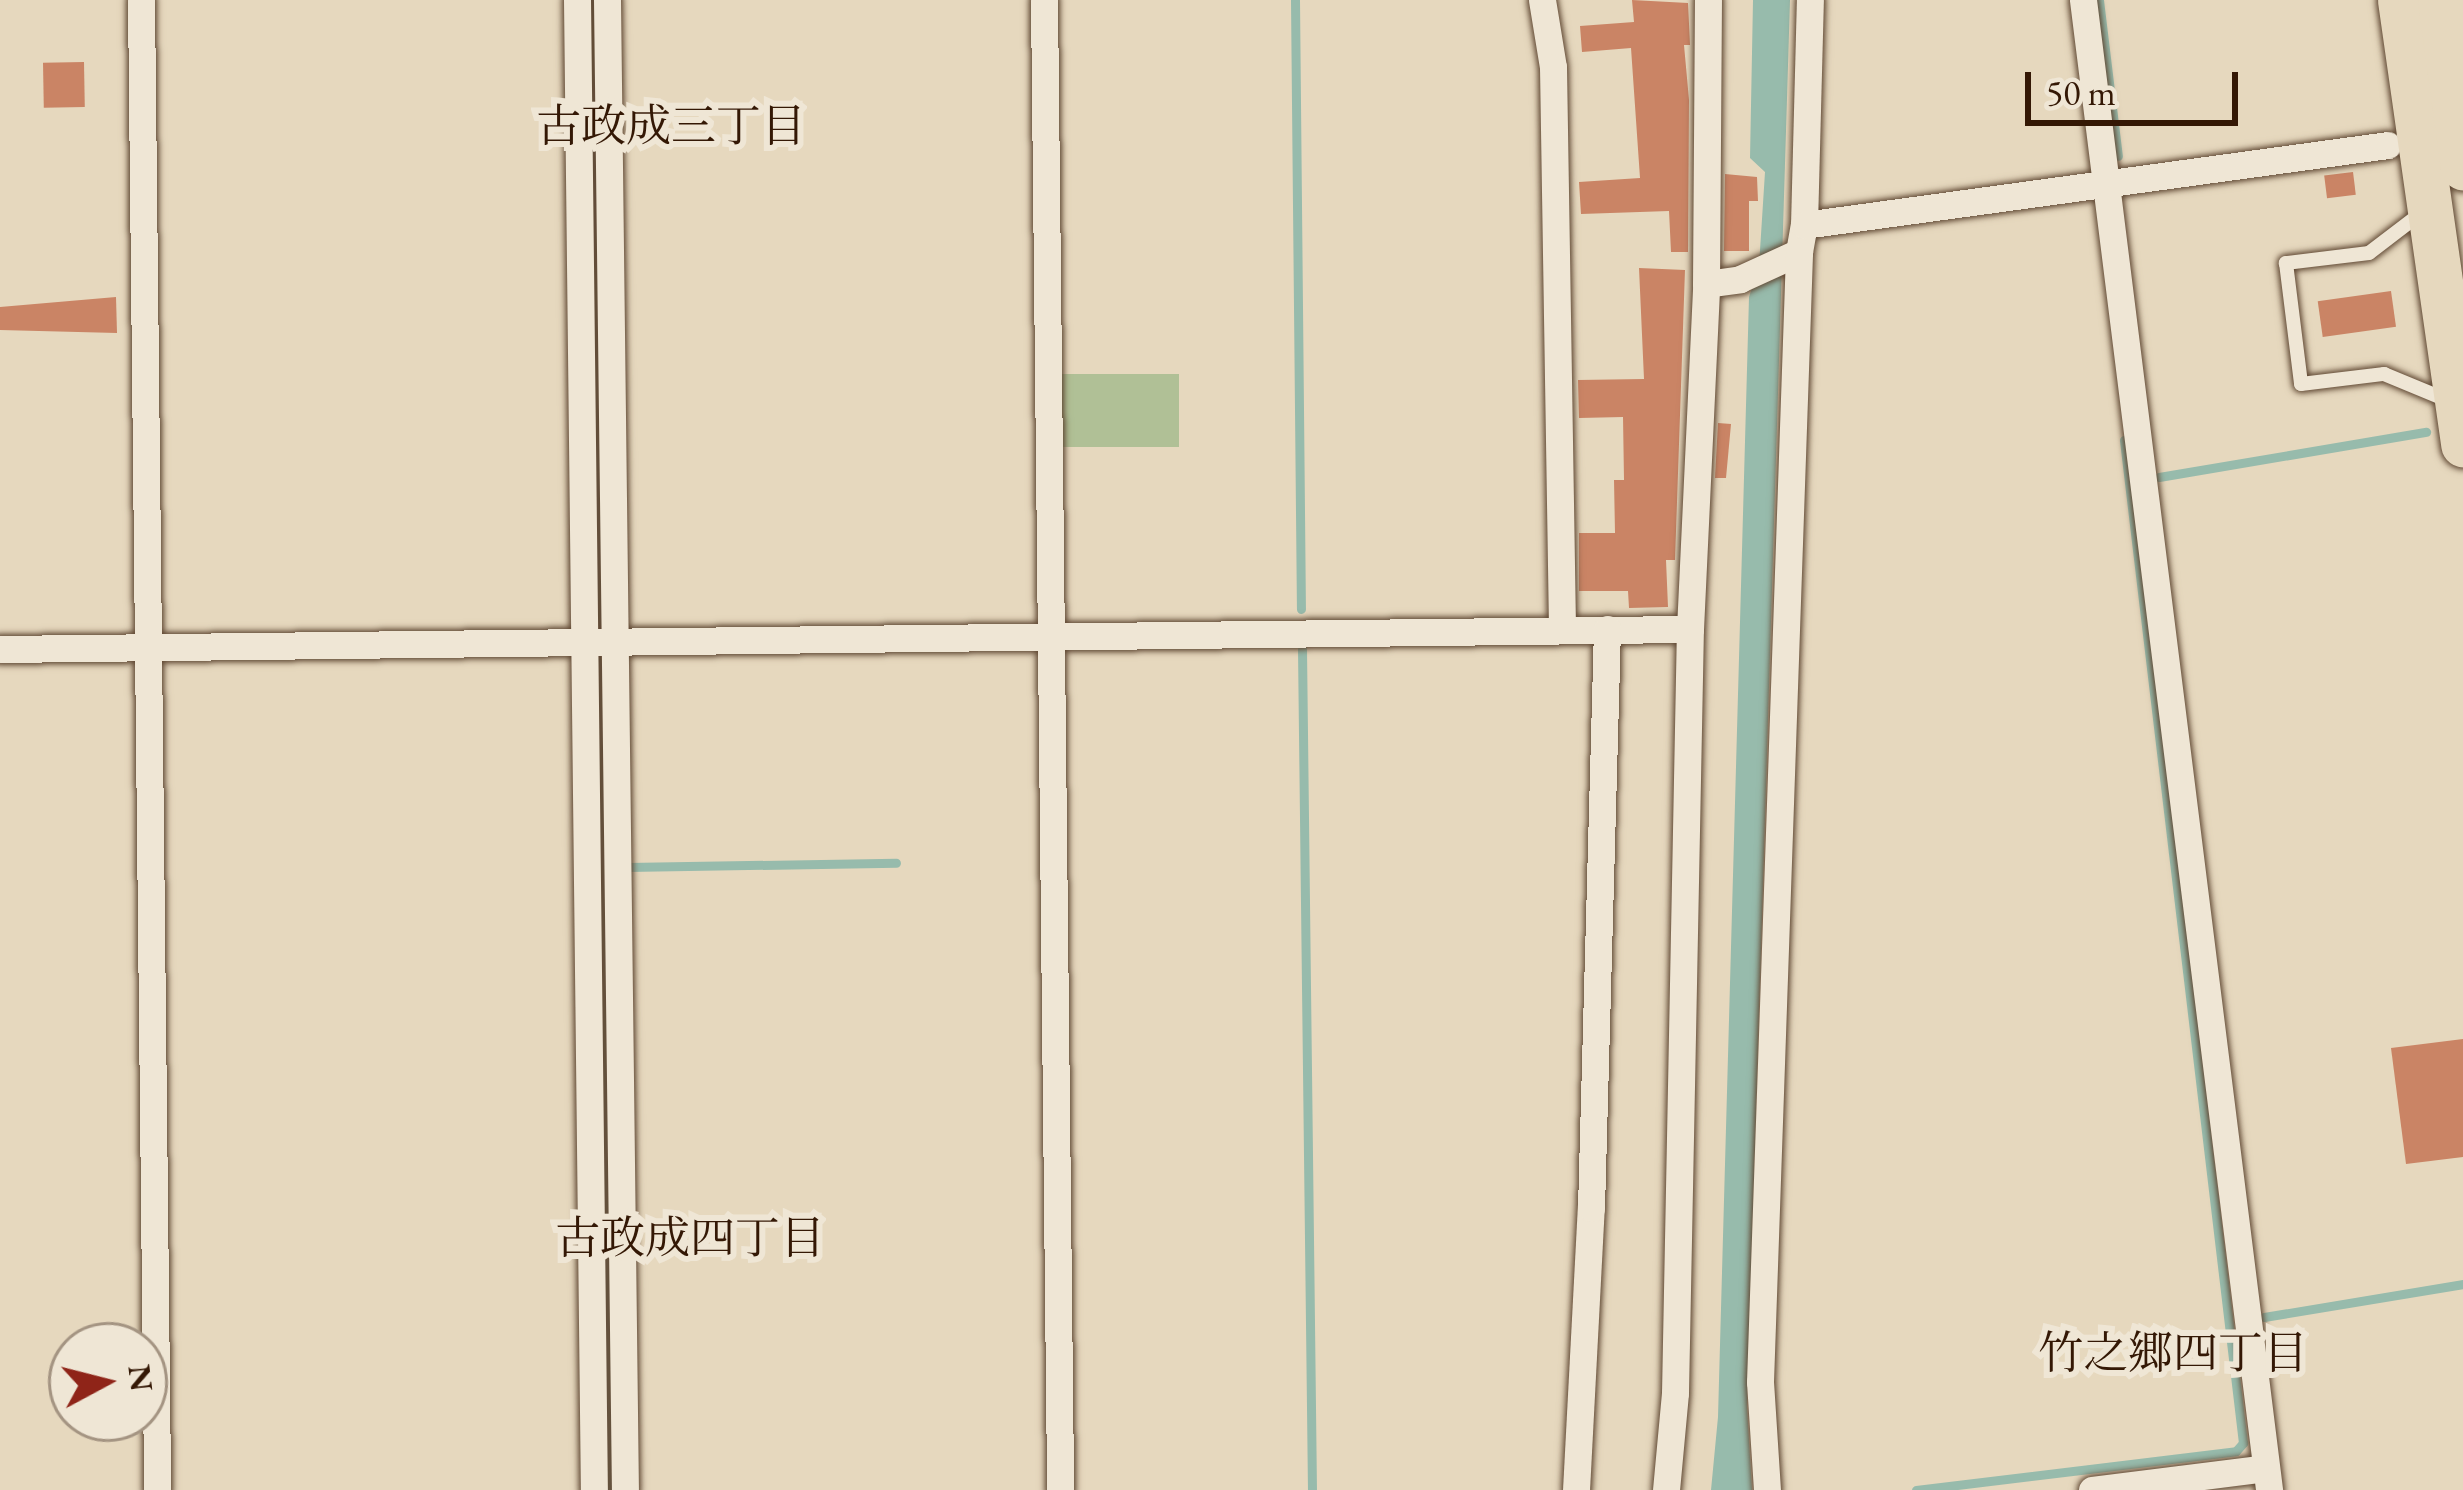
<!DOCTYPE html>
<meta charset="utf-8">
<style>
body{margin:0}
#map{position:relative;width:2463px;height:1490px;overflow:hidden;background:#e6d8be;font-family:"EB Garamond","Noto Serif JP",serif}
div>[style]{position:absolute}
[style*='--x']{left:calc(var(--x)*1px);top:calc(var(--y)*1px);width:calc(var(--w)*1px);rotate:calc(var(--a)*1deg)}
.green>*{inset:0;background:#b0c096;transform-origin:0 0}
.water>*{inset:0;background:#97bbac}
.stream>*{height:9px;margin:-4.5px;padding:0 4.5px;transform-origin:4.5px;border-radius:4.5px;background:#97bbac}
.building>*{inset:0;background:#ca8465;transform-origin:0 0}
.roads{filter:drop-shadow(0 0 3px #604833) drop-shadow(0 0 3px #604833)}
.service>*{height:14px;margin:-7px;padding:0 7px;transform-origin:7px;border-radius:7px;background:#efe6d5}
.minor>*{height:27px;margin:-13.5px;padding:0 13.5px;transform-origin:13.5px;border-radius:13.5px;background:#efe6d5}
.trunk>*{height:45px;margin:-22.5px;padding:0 22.5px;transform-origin:22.5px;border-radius:22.5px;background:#e6d8be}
span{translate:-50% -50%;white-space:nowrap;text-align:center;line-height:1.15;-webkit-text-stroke:12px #efe6d5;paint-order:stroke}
.neighbourhood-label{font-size:45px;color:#341805}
.north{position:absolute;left:48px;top:1322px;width:120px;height:120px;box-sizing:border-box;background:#efe6d5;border:3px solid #a49482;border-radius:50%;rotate:83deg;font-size:33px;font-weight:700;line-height:48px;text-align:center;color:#341805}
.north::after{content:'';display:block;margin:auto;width:42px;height:54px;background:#8f2418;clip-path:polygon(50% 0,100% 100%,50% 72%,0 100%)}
.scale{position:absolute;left:2025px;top:72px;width:213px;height:54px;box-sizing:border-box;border:6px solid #341805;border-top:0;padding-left:15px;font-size:36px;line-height:42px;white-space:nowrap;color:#341805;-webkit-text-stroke:9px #efe6d5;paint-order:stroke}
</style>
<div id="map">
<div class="green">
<i style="left:1057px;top:374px;width:122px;height:73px"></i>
</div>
<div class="water">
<i style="clip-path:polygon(1753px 0,1790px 0,1747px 1407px,1752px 1490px,1711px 1490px,1718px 1417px,1749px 297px,1759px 266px,1765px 172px,1750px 158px)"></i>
</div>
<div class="stream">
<i style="--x:591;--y:0;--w:626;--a:89.36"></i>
<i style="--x:1295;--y:0;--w:609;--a:89.44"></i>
<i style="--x:2099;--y:0;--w:157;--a:83.1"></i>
<i style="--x:2159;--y:477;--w:271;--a:-9.6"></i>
<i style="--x:1302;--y:649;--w:841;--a:89.32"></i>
<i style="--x:600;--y:653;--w:837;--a:89.38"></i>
<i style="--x:627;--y:867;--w:269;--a:-0.9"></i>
<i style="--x:2264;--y:1317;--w:202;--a:-9.4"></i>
<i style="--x:1916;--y:1490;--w:322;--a:-6.9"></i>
<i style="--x:2236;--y:1451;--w:11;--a:-49"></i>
<i style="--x:2243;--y:1443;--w:1010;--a:-96.77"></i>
</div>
<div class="building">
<i style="clip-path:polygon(1632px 0,1688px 3px,1690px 45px,1684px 45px,1689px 100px,1688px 252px,1671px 252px,1669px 211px,1581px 214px,1579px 182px,1640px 178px,1631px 48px,1582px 52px,1580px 26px,1634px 22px)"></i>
<i style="left:84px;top:62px;width:45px;height:41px;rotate:89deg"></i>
<i style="left:2353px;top:172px;width:23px;height:29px;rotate:83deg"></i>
<i style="clip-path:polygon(1725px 174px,1757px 177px,1758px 201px,1749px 201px,1749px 251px,1724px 251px)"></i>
<i style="clip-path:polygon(1639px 268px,1685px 270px,1675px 560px,1666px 560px,1668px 607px,1629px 608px,1628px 591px,1579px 591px,1579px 533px,1615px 533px,1614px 480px,1624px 480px,1623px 417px,1579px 418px,1578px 380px,1644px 379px)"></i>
<i style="left:2391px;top:291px;width:36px;height:74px;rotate:82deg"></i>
<i style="clip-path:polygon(116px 297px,117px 333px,0 330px,0 307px)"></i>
<i style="clip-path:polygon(1718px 423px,1731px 424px,1726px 478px,1715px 478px)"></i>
<i style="clip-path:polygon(2463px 1039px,2463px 1157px,2406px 1164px,2391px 1048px)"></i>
</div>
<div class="roads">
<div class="service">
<i style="--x:2420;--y:214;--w:64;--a:142.6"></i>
<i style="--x:2369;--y:253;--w:84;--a:173.1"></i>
<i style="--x:2286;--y:263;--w:122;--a:82.9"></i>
<i style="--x:2301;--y:384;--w:84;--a:-6.9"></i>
<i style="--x:2384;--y:374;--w:68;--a:22.4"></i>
</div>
<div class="minor">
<i style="--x:141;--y:0;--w:1490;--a:89.38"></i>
<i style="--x:577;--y:0;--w:1490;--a:89.35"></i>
<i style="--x:607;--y:0;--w:1490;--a:89.31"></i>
<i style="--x:1044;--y:0;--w:1490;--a:89.38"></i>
<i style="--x:1542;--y:0;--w:68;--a:80.7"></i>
<i style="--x:1553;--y:67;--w:562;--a:89.08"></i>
<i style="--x:2083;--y:0;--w:1502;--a:82.88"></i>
<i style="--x:1804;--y:225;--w:225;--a:-88.5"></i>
<i style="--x:1706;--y:284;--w:34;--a:-8"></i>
<i style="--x:1740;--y:279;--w:65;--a:-24.6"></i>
<i style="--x:1799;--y:252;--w:27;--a:-80"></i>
<i style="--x:1804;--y:225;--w:589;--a:-7.8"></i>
<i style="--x:0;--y:649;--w:1690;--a:-0.68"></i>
<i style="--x:1576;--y:1490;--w:282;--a:-87"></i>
<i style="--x:1591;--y:1208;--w:579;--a:-88.42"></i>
<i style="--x:1666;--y:1490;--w:97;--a:-84.7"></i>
<i style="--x:1675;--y:1393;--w:764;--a:-88.88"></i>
<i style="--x:1690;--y:629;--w:345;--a:-87.3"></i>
<i style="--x:1706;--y:284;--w:284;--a:-89.6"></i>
<i style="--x:1767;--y:1490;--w:108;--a:-93.7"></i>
<i style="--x:1760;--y:1382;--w:1131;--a:-88.02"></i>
<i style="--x:2092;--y:1490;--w:175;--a:-7.2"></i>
</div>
<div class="trunk">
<i style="--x:2400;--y:0;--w:449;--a:81.9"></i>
<i style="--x:2440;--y:0;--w:169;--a:82.2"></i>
</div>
</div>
<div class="neighbourhood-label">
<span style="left:671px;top:126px">古政成三丁目</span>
<span style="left:690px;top:1238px">古政成四丁目</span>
<span style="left:2173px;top:1353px">竹之郷四丁目</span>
</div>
<div class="north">N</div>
<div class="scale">50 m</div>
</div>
